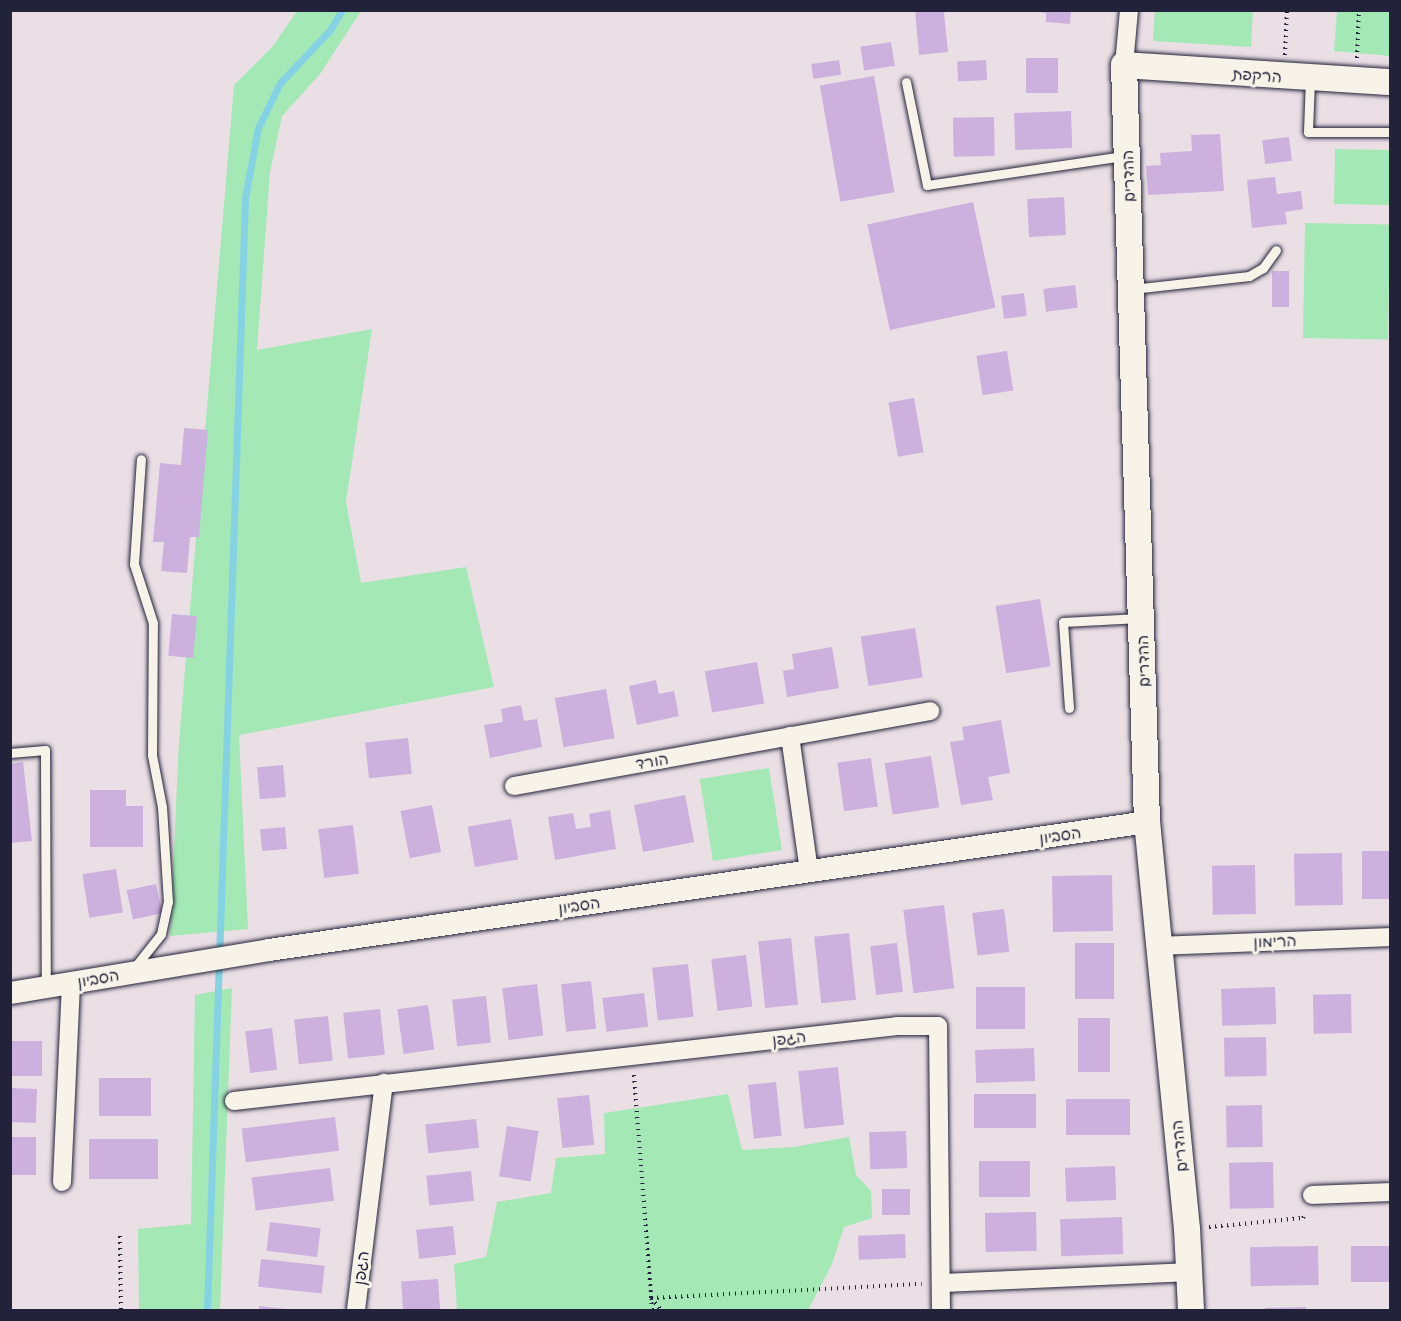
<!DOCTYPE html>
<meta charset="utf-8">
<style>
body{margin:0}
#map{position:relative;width:1401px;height:1321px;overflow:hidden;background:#eadfe5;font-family:Mali,"Playpen Sans Hebrew",sans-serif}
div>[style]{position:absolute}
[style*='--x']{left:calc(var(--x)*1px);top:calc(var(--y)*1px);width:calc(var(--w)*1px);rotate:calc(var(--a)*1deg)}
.green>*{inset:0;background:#a4e9b5;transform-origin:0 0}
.stream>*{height:7px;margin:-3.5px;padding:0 3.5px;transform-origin:3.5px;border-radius:3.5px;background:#85d2e4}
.building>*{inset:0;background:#ccb0de;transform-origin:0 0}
.path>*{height:4px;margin-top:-2px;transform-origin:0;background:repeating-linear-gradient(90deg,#22223b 0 1.5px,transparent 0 6px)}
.roads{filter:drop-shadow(0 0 2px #22223b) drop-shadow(0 0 2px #22223b)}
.service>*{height:9px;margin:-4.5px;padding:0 4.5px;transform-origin:4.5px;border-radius:4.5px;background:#f7f3e8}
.minor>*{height:18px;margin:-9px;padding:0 9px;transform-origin:9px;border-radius:9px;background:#f7f3e8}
.tertiary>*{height:22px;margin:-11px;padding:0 11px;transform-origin:11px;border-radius:11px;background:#f7f3e8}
.secondary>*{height:26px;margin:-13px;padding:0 13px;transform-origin:13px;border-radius:13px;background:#f7f3e8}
span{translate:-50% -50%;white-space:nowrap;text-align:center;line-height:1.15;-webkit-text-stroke:6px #f7f3e8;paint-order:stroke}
.street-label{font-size:16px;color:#22223b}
.frame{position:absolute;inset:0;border:12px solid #22223b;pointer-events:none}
</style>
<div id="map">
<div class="green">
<i style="clip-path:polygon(1155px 10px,1253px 11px,1251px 47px,1153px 41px)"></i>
<i style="clip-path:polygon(297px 11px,361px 11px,320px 74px,282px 116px,270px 172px,257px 350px,372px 329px,346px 502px,361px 583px,466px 567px,494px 687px,239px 735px,248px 929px,170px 936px,179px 741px,234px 85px,273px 46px)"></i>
<i style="clip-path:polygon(1337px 11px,1390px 11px,1390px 56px,1334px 51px)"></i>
<i style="left:1335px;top:149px;width:55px;height:55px;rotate:1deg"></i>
<i style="left:1305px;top:223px;width:85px;height:115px;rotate:1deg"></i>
<i style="left:769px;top:768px;width:83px;height:70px;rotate:81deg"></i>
<i style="clip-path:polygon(232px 988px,220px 1310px,139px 1310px,138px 1229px,191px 1224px,195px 995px)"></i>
<i style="clip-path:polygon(728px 1094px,742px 1150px,794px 1147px,849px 1137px,856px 1175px,871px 1191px,872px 1218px,844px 1227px,832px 1264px,808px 1310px,457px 1310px,454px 1264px,486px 1257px,497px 1202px,551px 1193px,556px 1158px,605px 1154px,604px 1113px)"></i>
</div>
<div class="stream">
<i style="--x:207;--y:1310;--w:1113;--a:-88.04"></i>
<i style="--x:245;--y:198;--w:71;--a:-79.5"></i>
<i style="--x:258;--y:128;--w:50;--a:-63.9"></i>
<i style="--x:280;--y:83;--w:73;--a:-46.7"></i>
<i style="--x:330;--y:30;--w:23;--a:-59"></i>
</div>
<div class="building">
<i style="clip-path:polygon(915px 10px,949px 10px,944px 13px,948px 52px,919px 55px)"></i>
<i style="clip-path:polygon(1028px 10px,1071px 10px,1070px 24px,1046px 22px,1046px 13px)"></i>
<i style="left:891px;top:42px;width:24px;height:31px;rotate:81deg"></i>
<i style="left:1058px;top:58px;width:35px;height:32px;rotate:90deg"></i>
<i style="left:839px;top:60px;width:15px;height:28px;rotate:82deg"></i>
<i style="left:986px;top:60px;width:20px;height:29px;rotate:87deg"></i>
<i style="left:874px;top:76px;width:118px;height:55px;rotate:80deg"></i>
<i style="left:1071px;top:111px;width:37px;height:57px;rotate:88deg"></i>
<i style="left:994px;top:117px;width:39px;height:41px;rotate:89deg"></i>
<i style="clip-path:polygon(1220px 134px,1224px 191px,1148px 195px,1146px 166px,1161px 165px,1160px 153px,1192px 151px,1191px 135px)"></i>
<i style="left:1289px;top:137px;width:24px;height:27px;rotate:83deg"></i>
<i style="clip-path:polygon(1275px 177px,1277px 194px,1301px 191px,1303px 209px,1285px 212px,1287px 224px,1252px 228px,1247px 180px)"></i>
<i style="left:1064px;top:197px;width:38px;height:37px;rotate:87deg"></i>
<i style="left:973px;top:202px;width:108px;height:108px;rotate:78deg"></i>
<i style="left:1272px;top:271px;width:17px;height:36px"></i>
<i style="left:1075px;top:285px;width:23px;height:32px;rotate:83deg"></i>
<i style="left:1024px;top:293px;width:23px;height:23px;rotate:83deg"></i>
<i style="left:1007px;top:351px;width:40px;height:31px;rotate:81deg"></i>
<i style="left:914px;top:398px;width:55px;height:26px;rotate:80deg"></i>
<i style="clip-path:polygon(184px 428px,208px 430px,199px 537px,190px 537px,187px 573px,161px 571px,164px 542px,153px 542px,160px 463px,181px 465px)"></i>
<i style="left:1040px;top:599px;width:68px;height:45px;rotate:81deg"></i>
<i style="left:172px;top:614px;width:25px;height:42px;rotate:5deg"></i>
<i style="left:915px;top:628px;width:50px;height:55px;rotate:81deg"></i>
<i style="clip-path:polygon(832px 647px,839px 688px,787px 697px,783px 671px,794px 669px,792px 654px)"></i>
<i style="left:757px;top:662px;width:42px;height:53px;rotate:80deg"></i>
<i style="clip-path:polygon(656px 680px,659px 694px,674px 691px,679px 716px,637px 725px,629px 686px)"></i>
<i style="left:606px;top:689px;width:50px;height:52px;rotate:80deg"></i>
<i style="clip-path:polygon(521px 705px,524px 721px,537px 719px,542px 747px,490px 758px,484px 725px,503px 722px,501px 709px)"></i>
<i style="clip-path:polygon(1001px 720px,1010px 773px,988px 777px,993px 800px,961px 805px,950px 742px,964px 740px,962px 727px)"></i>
<i style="left:408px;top:738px;width:36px;height:43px;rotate:84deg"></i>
<i style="left:931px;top:756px;width:52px;height:47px;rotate:81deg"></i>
<i style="left:871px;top:758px;width:49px;height:34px;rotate:82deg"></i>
<i style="clip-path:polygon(23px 762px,32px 841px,10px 843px,10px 764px)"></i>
<i style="left:283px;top:765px;width:32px;height:26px;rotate:85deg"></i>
<i style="clip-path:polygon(90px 790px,126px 790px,126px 806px,143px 806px,143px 847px,90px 847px)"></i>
<i style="left:685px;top:795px;width:48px;height:52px;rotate:79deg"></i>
<i style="left:432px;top:805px;width:48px;height:32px;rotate:79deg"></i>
<i style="clip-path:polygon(610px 810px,616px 849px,555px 860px,548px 817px,573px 813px,576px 829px,591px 827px,589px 814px)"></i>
<i style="left:511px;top:819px;width:41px;height:44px;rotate:80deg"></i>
<i style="left:353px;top:825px;width:49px;height:35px;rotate:83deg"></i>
<i style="left:285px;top:827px;width:22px;height:25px;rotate:85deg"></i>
<i style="left:1390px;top:851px;width:48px;height:28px;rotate:90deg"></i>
<i style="left:1342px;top:853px;width:52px;height:48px;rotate:89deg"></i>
<i style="left:1255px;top:865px;width:49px;height:43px;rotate:89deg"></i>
<i style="left:116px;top:869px;width:44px;height:34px;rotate:81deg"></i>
<i style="left:1112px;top:875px;width:56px;height:60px;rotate:89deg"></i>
<i style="left:156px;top:884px;width:30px;height:30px;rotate:78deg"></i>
<i style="left:944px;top:905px;width:84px;height:41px;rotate:83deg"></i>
<i style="left:1004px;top:909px;width:43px;height:32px;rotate:83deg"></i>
<i style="left:849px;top:933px;width:67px;height:35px;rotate:84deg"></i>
<i style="left:791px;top:938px;width:67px;height:33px;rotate:84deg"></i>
<i style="left:897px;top:943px;width:49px;height:27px;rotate:83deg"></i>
<i style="left:1114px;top:943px;width:56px;height:39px;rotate:90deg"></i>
<i style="left:746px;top:955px;width:52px;height:35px;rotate:83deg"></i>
<i style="left:688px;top:964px;width:53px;height:36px;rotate:84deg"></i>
<i style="left:591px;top:981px;width:48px;height:30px;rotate:84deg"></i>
<i style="left:537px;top:984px;width:52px;height:35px;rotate:83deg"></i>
<i style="left:976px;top:987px;width:49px;height:42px"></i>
<i style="left:1275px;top:987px;width:37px;height:54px;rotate:88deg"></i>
<i style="left:644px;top:993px;width:34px;height:42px;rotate:83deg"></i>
<i style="left:1351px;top:994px;width:39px;height:38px;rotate:89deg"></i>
<i style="left:486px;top:996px;width:47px;height:34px;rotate:84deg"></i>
<i style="left:428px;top:1005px;width:45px;height:31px;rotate:82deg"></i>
<i style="left:380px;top:1009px;width:46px;height:37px;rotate:84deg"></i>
<i style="left:328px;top:1016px;width:45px;height:34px;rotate:84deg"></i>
<i style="left:1078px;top:1018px;width:32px;height:54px"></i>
<i style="left:272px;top:1028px;width:42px;height:27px;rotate:83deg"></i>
<i style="left:1266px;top:1037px;width:39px;height:42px;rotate:89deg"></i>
<i style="left:10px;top:1041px;width:32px;height:35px"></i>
<i style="left:1034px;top:1048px;width:33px;height:59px;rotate:88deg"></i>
<i style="left:838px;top:1067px;width:58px;height:40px;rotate:84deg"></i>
<i style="left:99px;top:1078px;width:52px;height:38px"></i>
<i style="left:776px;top:1082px;width:54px;height:28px;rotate:84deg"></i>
<i style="left:10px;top:1088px;width:27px;height:34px;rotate:2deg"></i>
<i style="left:974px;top:1094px;width:62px;height:34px"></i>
<i style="left:589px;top:1095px;width:50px;height:32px;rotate:84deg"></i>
<i style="left:1130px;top:1099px;width:36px;height:64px;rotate:90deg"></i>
<i style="left:1262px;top:1105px;width:42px;height:36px;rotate:89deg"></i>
<i style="left:335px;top:1117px;width:34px;height:94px;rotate:83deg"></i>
<i style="left:476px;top:1119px;width:29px;height:51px;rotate:84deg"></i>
<i style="left:507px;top:1126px;width:32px;height:51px;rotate:9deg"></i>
<i style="left:906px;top:1131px;width:37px;height:37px;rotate:88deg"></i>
<i style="left:10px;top:1137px;width:26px;height:38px"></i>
<i style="left:89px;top:1139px;width:69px;height:40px"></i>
<i style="left:1030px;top:1161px;width:36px;height:51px;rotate:90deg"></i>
<i style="left:1273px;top:1162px;width:46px;height:44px;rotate:89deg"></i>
<i style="left:1115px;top:1166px;width:34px;height:50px;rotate:88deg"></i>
<i style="left:330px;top:1168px;width:33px;height:79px;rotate:83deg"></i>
<i style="left:471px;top:1171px;width:30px;height:45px;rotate:84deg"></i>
<i style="left:910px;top:1189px;width:26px;height:28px;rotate:90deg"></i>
<i style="left:1036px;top:1212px;width:39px;height:51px;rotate:89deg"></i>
<i style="left:1122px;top:1217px;width:37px;height:62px;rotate:88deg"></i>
<i style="left:270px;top:1222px;width:51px;height:29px;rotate:7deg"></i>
<i style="left:453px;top:1226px;width:29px;height:37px;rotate:84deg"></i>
<i style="left:905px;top:1234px;width:24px;height:47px;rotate:88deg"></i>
<i style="left:1318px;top:1246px;width:39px;height:68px;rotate:89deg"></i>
<i style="left:1390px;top:1246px;width:36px;height:39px;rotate:90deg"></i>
<i style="left:261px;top:1259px;width:64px;height:28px;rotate:6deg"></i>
<i style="left:438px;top:1279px;width:31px;height:37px;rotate:86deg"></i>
<i style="clip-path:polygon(259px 1306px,286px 1309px,286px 1310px,259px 1310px)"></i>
<i style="clip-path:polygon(1306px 1307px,1306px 1310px,1265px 1310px,1265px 1308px)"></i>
</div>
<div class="path">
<i style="--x:1285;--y:55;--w:45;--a:-87.5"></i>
<i style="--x:1357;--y:58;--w:48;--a:-87.6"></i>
<i style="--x:634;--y:1075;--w:224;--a:85.6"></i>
<i style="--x:651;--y:1298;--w:16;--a:50"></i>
<i style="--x:1209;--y:1227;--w:94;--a:-5.5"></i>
<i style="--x:1303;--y:1218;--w:5;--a:-68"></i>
<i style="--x:120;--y:1236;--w:74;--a:89.2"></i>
<i style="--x:652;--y:1310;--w:12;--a:-95"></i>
<i style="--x:651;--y:1298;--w:271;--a:-3"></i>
</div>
<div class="roads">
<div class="service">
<i style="--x:1310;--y:79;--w:53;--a:92.2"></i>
<i style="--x:1308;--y:132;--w:82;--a:0"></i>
<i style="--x:906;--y:82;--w:105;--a:78.5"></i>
<i style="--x:927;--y:185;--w:199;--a:-8.4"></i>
<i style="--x:1132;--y:289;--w:118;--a:-6.3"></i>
<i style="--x:1249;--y:276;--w:16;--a:-30"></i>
<i style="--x:1263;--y:268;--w:22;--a:-54"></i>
<i style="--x:1069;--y:708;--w:86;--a:-94"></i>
<i style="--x:1063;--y:622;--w:77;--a:-3"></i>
<i style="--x:10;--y:753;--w:35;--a:-5"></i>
<i style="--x:45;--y:750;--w:237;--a:89.8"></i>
<i style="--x:134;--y:968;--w:43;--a:-51.5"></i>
<i style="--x:161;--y:934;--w:33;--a:-78"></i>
<i style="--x:168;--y:902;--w:95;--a:-93.6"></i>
<i style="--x:162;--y:807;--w:53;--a:-100.9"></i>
<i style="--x:152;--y:755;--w:132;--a:-89.6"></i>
<i style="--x:153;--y:623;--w:62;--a:-107.9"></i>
<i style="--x:134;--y:564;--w:105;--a:-86.2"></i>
</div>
<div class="minor">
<i style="--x:1124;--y:65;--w:55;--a:-84.8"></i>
<i style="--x:790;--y:736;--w:137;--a:82"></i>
<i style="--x:514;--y:786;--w:423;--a:-10.2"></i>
<i style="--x:1159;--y:946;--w:231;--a:-2.2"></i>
<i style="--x:234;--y:1101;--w:667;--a:-6.45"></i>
<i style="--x:897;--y:1026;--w:41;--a:0"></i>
<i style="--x:938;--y:1026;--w:284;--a:89.4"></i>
<i style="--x:62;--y:1182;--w:200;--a:-87.4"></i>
<i style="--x:1312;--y:1195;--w:78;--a:-2.2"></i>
<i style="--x:941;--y:1283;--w:247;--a:-2.5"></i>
<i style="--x:356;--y:1310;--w:229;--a:-83"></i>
</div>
<div class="tertiary">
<i style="--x:10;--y:993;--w:263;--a:-9.4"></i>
<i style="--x:269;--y:950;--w:887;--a:-8.29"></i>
</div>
<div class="secondary">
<i style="--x:1191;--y:1310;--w:81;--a:-92.8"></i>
<i style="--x:1187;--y:1229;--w:409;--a:-95.6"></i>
<i style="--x:1147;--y:822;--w:757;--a:-91.74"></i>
<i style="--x:1124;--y:65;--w:267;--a:3.7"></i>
</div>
</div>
<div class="street-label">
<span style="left:1257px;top:75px;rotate:4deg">הרקפת</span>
<span style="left:1128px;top:176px;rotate:-92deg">ההדרים</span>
<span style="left:1143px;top:661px;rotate:-92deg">ההדרים</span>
<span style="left:652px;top:761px;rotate:-10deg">הורד</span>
<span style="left:1060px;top:835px;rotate:-8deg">הסביון</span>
<span style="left:579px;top:905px;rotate:-8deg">הסביון</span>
<span style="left:1275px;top:941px;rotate:-2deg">הרימון</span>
<span style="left:98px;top:978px;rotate:-10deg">הסביון</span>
<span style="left:789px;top:1038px;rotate:-7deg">הגפן</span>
<span style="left:1179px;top:1146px;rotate:-96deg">ההדרים</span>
<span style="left:361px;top:1268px;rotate:-83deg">הגפן</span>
</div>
<div class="frame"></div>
</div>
